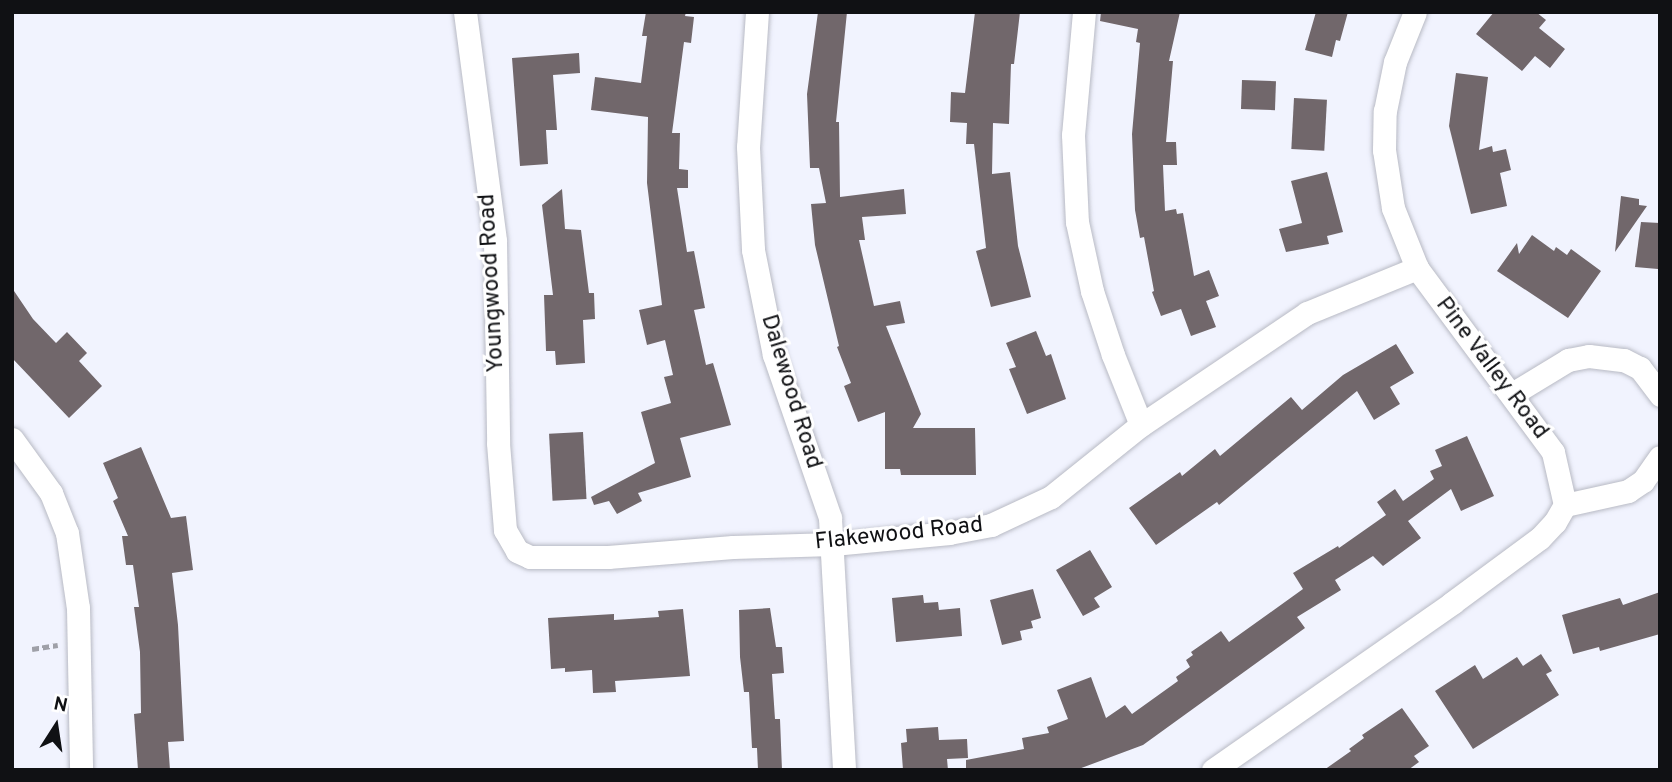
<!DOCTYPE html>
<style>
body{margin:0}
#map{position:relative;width:1672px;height:782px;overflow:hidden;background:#f1f3fe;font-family:Overpass,sans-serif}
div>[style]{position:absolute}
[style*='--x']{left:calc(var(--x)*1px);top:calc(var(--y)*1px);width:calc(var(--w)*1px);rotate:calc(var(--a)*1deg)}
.building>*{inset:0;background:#71676b;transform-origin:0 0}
.path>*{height:4.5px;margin-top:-2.25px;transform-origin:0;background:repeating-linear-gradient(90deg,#9fa0a8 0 7px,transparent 0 10.5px)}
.roads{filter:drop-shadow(0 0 2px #b8bac4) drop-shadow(0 0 2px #b8bac4)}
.minor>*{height:23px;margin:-11.5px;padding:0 11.5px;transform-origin:11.5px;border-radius:11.5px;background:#fff}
span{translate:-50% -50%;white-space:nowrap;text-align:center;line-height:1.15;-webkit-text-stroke:6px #fff;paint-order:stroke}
.street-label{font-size:23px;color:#101114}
.frame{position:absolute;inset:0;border:14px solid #101114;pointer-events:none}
.north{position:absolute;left:21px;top:691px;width:70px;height:70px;-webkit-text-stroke:5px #fff;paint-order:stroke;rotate:12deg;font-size:19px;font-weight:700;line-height:28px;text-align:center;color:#101114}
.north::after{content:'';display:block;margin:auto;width:24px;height:32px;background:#101114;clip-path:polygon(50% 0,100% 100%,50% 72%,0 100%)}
</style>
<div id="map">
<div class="building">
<i style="clip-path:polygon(646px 12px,686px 12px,685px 16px,694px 17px,691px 43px,684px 42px,672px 133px,680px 133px,679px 169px,688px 170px,688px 188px,677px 188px,687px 252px,694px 251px,705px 308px,694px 310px,706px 365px,713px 363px,731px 425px,680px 438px,691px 477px,638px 493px,642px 501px,617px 514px,609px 501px,594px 505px,591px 497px,655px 463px,641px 412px,671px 403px,664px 377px,673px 375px,665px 340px,647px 345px,639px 310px,662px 305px,647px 183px,648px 117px,591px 110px,595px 77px,641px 83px,647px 36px,642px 36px)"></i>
<i style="clip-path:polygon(818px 12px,847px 12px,836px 122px,839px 122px,840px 197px,904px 189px,906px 214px,862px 217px,865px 240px,859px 240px,874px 306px,900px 301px,905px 323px,886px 326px,921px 414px,913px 428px,975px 428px,976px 475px,901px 475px,900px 469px,885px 469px,885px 412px,858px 422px,844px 386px,851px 383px,837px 347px,839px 346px,815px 245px,811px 204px,826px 203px,819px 168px,810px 168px,807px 94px)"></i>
<i style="clip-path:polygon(975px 12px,1020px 12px,1014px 64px,1011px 64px,1009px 124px,993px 123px,992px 174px,1010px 172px,1018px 246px,1031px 297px,991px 307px,976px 251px,986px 248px,974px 144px,966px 144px,967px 123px,950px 122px,951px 92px,965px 93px)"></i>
<i style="clip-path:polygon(1101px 12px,1180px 12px,1169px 61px,1173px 61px,1166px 142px,1176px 142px,1177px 165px,1163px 165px,1165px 211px,1176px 209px,1177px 214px,1183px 213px,1194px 276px,1209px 270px,1219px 296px,1206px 301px,1216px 327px,1191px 336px,1181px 309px,1161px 316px,1152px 292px,1154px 291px,1144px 237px,1140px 238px,1135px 210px,1132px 134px,1140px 43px,1136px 42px,1138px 29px,1100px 21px)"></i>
<i style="clip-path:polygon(1316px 12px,1348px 12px,1340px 41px,1336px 40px,1332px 57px,1305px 50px)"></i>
<i style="clip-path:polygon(1494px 12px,1536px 12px,1546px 20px,1539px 28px,1565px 49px,1550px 68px,1535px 56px,1522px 71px,1476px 34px)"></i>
<i style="clip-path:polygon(579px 53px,580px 73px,553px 75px,557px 130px,546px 130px,548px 164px,520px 166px,512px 58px)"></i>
<i style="clip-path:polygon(1456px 73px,1488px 77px,1479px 150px,1492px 146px,1493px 152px,1506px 149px,1511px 170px,1500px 173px,1507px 206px,1471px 214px,1449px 126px)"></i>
<i style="left:1242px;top:80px;width:34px;height:29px;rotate:2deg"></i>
<i style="left:1294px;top:98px;width:33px;height:51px;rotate:3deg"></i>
<i style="clip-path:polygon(1327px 172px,1343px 232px,1327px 236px,1329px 244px,1286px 252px,1279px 229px,1302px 223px,1291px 181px)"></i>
<i style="clip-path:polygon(562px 189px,565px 229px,581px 230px,589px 293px,594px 293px,595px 319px,583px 320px,585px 363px,556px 365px,555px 351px,546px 351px,544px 295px,553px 295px,542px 205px)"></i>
<i style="clip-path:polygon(1621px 196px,1639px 199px,1639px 205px,1647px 206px,1615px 252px)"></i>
<i style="clip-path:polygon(1641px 222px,1660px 223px,1658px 269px,1635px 267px)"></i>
<i style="clip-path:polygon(1532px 235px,1554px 251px,1556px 247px,1567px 255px,1571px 249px,1601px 271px,1568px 318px,1497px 271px,1517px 243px,1519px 254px)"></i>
<i style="clip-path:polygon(12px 288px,33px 319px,56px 343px,67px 332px,87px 353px,79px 361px,102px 386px,69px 418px,12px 358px)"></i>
<i style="clip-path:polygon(1036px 331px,1046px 356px,1051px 354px,1066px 399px,1027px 414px,1009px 369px,1016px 367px,1006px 343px)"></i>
<i style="clip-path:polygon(1396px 344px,1414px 373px,1390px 387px,1400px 404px,1374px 420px,1357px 391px,1219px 505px,1217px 502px,1156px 545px,1129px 508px,1180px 472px,1182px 476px,1215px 449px,1220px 456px,1291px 397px,1302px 410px,1343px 375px)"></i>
<i style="left:583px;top:432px;width:67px;height:34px;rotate:87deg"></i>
<i style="clip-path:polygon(1467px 436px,1494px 496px,1461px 511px,1451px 489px,1408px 521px,1421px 538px,1383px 566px,1373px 556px,1335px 580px,1341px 590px,1297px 617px,1305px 628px,1143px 745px,1076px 770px,966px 770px,966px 760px,1024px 749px,1022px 738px,1049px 733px,1047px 727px,1068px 719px,1057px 690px,1091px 677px,1106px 718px,1125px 705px,1132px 714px,1178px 681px,1176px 677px,1190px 667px,1186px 660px,1193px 655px,1191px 652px,1221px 631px,1229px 642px,1303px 589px,1293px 573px,1338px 546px,1339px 548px,1386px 515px,1377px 502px,1395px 489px,1403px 501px,1434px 479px,1430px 471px,1442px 466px,1435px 450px)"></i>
<i style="clip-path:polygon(141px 447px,171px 518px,186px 516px,193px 570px,172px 573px,178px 625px,184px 741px,168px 742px,170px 770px,138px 770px,134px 714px,141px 713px,140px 652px,134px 607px,139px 607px,133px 565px,126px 565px,122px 536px,128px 536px,113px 501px,118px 498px,103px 463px)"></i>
<i style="clip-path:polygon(1090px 550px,1112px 587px,1094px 598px,1100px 607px,1083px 616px,1056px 570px)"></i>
<i style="clip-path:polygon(1033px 589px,1041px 618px,1031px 621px,1033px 628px,1020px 631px,1022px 640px,1002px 645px,990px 600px)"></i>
<i style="clip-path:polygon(1660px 592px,1660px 634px,1600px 651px,1599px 647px,1573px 654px,1562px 615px,1620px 598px,1623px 605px)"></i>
<i style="clip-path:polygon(923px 595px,924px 603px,938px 602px,939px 610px,960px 608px,962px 636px,896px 642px,892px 598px)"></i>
<i style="clip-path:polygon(770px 608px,776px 647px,782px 647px,784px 673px,772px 674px,775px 719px,780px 719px,782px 770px,758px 770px,757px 748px,752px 748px,749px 692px,744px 692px,740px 657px,739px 610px)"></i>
<i style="clip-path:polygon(683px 609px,690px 676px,615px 681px,616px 692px,593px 693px,592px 670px,565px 672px,565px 668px,551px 669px,548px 618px,614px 614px,614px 620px,659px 617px,658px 611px)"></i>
<i style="clip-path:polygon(1541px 654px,1552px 671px,1546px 674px,1559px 695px,1473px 749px,1435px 691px,1475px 665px,1483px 679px,1517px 657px,1523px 666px)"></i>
<i style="clip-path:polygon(1402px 708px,1429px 746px,1414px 756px,1419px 762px,1408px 770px,1324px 770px,1351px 751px,1349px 749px,1364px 738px,1362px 735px)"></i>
<i style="clip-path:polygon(938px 727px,939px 740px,967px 739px,968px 758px,947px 759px,948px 770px,903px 770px,901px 743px,907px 742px,906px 729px)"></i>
</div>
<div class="path">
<i style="--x:32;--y:649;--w:26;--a:-9"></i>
</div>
<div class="roads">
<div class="minor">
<i style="--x:465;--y:12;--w:231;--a:82.5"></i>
<i style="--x:495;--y:241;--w:202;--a:89.1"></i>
<i style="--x:498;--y:443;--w:87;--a:85.4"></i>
<i style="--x:505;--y:530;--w:24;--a:60"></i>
<i style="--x:517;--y:551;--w:14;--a:25"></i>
<i style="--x:530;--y:557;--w:78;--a:0"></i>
<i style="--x:608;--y:557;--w:125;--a:-4.6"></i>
<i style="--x:733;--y:547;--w:100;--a:-1.7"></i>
<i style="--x:833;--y:544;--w:117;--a:-5.4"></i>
<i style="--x:949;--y:533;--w:43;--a:-10.8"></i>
<i style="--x:991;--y:525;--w:66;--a:-25"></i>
<i style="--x:1051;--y:497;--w:115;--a:-38.7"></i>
<i style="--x:1141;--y:425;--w:200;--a:-34"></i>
<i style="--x:1307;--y:313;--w:119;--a:-22.2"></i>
<i style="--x:757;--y:12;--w:135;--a:93.8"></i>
<i style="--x:748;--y:147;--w:103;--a:87.2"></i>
<i style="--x:753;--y:250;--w:107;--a:78.7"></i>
<i style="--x:774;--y:355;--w:172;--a:71"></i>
<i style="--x:830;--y:518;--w:252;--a:86.8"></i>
<i style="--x:1084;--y:12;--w:123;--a:95.1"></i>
<i style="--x:1073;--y:135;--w:87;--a:87.4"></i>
<i style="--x:1077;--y:222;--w:71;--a:77.7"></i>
<i style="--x:1092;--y:291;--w:67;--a:71.8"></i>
<i style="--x:1113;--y:355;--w:75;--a:68.2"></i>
<i style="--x:1512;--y:394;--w:66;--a:-31.3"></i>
<i style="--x:1568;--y:360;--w:21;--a:-11"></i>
<i style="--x:1589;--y:356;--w:35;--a:7"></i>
<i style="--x:1624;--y:360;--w:18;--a:27"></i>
<i style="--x:1640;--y:368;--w:34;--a:53"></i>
<i style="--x:12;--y:439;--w:67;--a:54.2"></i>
<i style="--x:51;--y:493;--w:43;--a:68.2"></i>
<i style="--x:67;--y:533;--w:76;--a:81.7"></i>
<i style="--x:78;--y:608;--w:162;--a:88.9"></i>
<i style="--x:1565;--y:505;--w:65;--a:-12.5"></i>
<i style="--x:1628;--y:491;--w:18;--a:-34"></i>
<i style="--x:1643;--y:481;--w:29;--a:-55"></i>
<i style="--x:1213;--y:770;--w:292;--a:-34.9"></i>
<i style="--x:1452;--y:603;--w:109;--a:-36.5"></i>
<i style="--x:1540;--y:538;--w:22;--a:-47"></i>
<i style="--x:1555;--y:522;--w:20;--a:-60"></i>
<i style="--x:1565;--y:505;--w:54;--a:-102.8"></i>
<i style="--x:1553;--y:452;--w:229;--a:-126.5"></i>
<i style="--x:1417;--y:268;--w:65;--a:-111.8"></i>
<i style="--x:1393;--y:208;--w:59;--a:-98.8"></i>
<i style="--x:1384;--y:150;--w:39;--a:-89"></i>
<i style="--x:1385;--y:111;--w:50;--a:-78.5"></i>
<i style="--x:1395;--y:62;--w:54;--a:-68.2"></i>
</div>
</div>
<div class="street-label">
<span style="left:493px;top:283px;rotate:-93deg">Youngwood Road</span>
<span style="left:1491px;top:369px;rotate:53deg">Pine Valley Road</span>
<span style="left:790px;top:392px;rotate:73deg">Dalewood Road</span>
<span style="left:899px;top:535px;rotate:-6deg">Flakewood Road</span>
</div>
<div class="frame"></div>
<div class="north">N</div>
</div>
